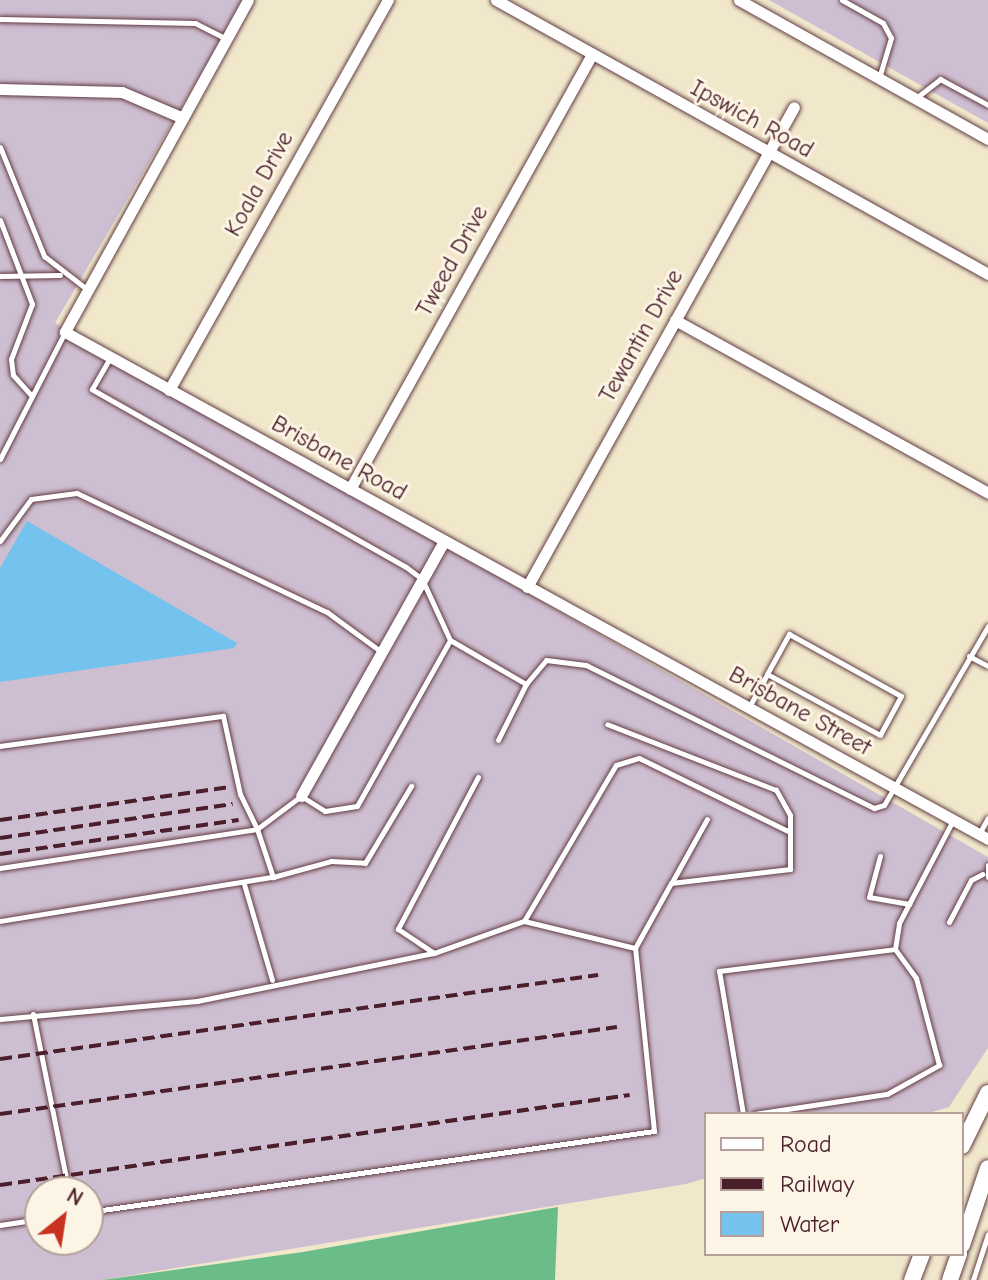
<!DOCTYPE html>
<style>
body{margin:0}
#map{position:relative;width:988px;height:1280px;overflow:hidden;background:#f1e8cc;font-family:"Comic Neue",sans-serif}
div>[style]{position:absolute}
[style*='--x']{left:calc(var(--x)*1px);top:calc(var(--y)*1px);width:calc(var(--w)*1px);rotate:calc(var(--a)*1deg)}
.industrial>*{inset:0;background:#cebed1}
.forest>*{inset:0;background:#6abc89}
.water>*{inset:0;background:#74c2ee}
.roads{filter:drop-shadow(0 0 2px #633d43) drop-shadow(0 0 2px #633d43)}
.lane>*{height:5px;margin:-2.5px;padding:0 2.5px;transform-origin:2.5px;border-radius:2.5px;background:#fff}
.street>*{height:11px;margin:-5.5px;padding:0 5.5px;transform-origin:5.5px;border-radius:5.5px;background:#fff}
.primary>*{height:16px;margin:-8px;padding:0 8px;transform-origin:8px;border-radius:8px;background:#fff}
.rail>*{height:4px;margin-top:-2px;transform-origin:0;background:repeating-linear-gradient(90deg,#4a1f2b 0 12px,transparent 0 18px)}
span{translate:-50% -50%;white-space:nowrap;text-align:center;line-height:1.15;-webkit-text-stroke:6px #fcf5e5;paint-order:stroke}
.street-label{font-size:24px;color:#4a1f2b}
.legend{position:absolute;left:704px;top:1112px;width:260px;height:144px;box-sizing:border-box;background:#fcf5e5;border:2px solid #b59f9b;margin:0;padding:10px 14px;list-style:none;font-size:24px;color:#4a1f2b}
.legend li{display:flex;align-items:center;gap:16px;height:40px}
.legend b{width:40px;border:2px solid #b59f9b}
.north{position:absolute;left:24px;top:1176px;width:80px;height:80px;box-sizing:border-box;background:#fcf5e5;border:2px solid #b59f9b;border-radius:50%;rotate:30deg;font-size:22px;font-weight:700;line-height:32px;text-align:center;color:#4a1f2b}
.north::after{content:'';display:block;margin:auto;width:28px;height:36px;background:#c8321e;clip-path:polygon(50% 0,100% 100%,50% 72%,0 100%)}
</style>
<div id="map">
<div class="industrial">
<i style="clip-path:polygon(evenodd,0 0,244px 0,55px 323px,988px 857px,988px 1048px,949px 1107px,925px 1114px,706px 1114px,706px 1178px,686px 1184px,102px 1280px,0 1280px,0 0,40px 1192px,88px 1192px,88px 1240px,40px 1240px,40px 1192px)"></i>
<i style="clip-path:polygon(769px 0,988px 0,988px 123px)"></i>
</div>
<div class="forest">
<i style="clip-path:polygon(558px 1207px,555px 1280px,102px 1280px,303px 1252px)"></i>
</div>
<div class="water">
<i style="clip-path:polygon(27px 521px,237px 643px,234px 648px,0 682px,0 568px)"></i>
</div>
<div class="roads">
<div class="lane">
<i style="--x:842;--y:0;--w:47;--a:29.3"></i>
<i style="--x:883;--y:23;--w:17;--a:62"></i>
<i style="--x:891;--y:38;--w:42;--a:106.7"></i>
<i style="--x:0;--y:19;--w:195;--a:1.2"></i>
<i style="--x:195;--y:23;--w:36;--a:27"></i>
<i style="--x:916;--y:98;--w:31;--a:-38"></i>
<i style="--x:940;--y:79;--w:55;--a:28.4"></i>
<i style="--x:0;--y:147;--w:118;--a:68"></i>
<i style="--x:44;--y:256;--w:56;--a:37.7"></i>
<i style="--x:0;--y:220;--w:90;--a:69.1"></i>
<i style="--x:32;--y:304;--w:59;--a:110.9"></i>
<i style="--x:11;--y:359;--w:16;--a:83"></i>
<i style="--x:13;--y:375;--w:28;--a:48"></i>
<i style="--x:0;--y:276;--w:60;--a:-1"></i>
<i style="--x:0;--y:459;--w:143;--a:-62.9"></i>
<i style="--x:0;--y:541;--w:52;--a:-53.6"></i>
<i style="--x:31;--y:499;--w:46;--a:-7.4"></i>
<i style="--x:77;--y:493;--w:277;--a:25.5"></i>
<i style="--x:327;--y:612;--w:66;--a:36.3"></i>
<i style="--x:450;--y:640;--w:88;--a:30.1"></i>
<i style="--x:526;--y:684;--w:31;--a:-50"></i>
<i style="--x:546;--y:660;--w:40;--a:7.1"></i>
<i style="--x:586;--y:665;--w:322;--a:26.4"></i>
<i style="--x:874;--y:808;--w:10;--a:-17"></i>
<i style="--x:884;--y:805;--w:207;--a:-59.8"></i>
<i style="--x:969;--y:656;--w:21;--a:28"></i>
<i style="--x:749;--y:707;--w:38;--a:-61"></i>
<i style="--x:767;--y:674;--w:46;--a:-61.2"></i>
<i style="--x:789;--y:634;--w:128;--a:29"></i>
<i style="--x:901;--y:696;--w:44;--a:118.3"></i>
<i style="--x:880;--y:735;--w:128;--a:-151.6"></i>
<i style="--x:498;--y:740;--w:63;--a:-63.4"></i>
<i style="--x:0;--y:746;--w:225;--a:-7.7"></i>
<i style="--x:223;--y:716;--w:80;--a:77.7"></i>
<i style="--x:240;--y:794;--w:39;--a:64"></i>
<i style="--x:257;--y:829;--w:55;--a:-36.9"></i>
<i style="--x:301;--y:796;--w:28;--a:32"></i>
<i style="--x:325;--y:811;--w:32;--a:-9"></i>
<i style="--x:357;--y:806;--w:190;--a:-60.7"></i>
<i style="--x:450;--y:640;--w:67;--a:-114.7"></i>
<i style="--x:422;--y:579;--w:20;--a:-143"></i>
<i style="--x:406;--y:567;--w:361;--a:-150.5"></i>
<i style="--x:92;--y:389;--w:36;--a:-60"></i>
<i style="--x:478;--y:777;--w:172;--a:117.8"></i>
<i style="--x:398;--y:929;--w:43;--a:33.7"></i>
<i style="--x:434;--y:953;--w:96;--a:-19.6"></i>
<i style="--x:524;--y:921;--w:181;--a:-59.5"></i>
<i style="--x:616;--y:765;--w:24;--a:-17"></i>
<i style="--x:639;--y:758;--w:168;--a:26.1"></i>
<i style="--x:979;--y:834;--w:18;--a:-61"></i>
<i style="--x:880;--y:856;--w:42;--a:105"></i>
<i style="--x:869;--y:897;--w:41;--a:9.9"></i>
<i style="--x:988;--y:865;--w:12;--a:90"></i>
<i style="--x:0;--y:868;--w:260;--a:-8.6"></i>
<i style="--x:257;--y:829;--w:51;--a:71.6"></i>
<i style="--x:273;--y:877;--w:60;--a:-15.4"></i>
<i style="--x:331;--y:861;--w:34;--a:3"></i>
<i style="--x:365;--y:863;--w:90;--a:-59.1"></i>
<i style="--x:672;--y:882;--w:72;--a:-60.9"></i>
<i style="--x:244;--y:884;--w:100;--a:73.7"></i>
<i style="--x:0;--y:921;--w:277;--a:-9.2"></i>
<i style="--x:524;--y:921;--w:114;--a:13.7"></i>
<i style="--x:949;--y:922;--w:47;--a:-62.4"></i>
<i style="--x:971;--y:880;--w:13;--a:-27"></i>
<i style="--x:33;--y:1014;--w:182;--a:78.6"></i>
<i style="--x:0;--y:1019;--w:198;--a:-5.2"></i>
<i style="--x:197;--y:1001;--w:241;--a:-11.5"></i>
<i style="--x:743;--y:1114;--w:145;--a:-99.5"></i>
<i style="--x:719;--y:971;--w:177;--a:-7.1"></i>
<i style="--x:895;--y:949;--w:26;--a:-81"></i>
<i style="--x:899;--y:923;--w:114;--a:-62.3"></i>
<i style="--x:754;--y:1114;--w:134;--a:-8.6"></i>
<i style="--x:887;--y:1094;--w:60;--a:-29.1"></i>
<i style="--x:939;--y:1065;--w:90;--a:-104.8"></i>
<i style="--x:916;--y:978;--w:36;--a:-126"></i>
<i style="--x:88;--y:1212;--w:572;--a:-8.14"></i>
<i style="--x:654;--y:1131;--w:184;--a:-95.9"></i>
<i style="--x:635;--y:948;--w:74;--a:-61"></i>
<i style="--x:671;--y:883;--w:120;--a:-6.7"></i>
<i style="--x:790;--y:869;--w:54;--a:-90"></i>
<i style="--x:790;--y:815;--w:29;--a:-119"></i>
<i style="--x:776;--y:790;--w:181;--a:-158.7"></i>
<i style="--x:0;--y:1225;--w:40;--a:-8.5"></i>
<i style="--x:973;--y:1280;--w:48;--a:-71.9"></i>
</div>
<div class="street">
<i style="--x:248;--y:0;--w:379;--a:118.9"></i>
<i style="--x:65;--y:332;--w:1053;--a:28.78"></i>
<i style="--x:496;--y:0;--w:563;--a:29.11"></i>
<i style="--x:739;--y:0;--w:285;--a:29.2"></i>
<i style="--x:0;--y:89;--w:122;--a:1.4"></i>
<i style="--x:122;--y:92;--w:66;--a:23.1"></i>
<i style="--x:675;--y:320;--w:358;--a:28.9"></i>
<i style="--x:169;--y:390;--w:447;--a:-60.7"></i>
<i style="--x:350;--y:489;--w:498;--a:-60.9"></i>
<i style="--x:527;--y:587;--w:549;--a:-60.92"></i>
<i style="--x:301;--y:796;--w:292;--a:-60.7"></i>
</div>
<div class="primary">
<i style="--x:962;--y:1146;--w:59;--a:-63.9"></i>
<i style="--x:962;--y:1245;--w:81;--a:-71.3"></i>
<i style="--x:912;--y:1280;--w:28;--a:-69"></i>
<i style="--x:950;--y:1280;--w:28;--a:-71"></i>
</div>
</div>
<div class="rail">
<i style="--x:0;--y:820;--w:232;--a:-8.2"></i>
<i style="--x:0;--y:838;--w:235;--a:-8.3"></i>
<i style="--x:0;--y:854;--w:241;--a:-8.1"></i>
<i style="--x:0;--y:1059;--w:604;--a:-8"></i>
<i style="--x:0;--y:1114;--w:623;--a:-8.03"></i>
<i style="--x:0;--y:1185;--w:636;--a:-8.13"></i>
</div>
<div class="street-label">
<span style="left:752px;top:119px;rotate:29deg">Ipswich Road</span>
<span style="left:259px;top:184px;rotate:-61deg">Koala Drive</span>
<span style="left:452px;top:261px;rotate:-61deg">Tweed Drive</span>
<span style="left:641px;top:336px;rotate:-61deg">Tewantin Drive</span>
<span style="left:339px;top:458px;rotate:29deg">Brisbane Road</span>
<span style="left:800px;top:711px;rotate:29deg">Brisbane Street</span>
</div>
<ul class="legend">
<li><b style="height:10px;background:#fff"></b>Road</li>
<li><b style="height:10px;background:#4a1f2b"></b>Railway</li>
<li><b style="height:22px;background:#74c2ee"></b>Water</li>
</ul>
<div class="north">N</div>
</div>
